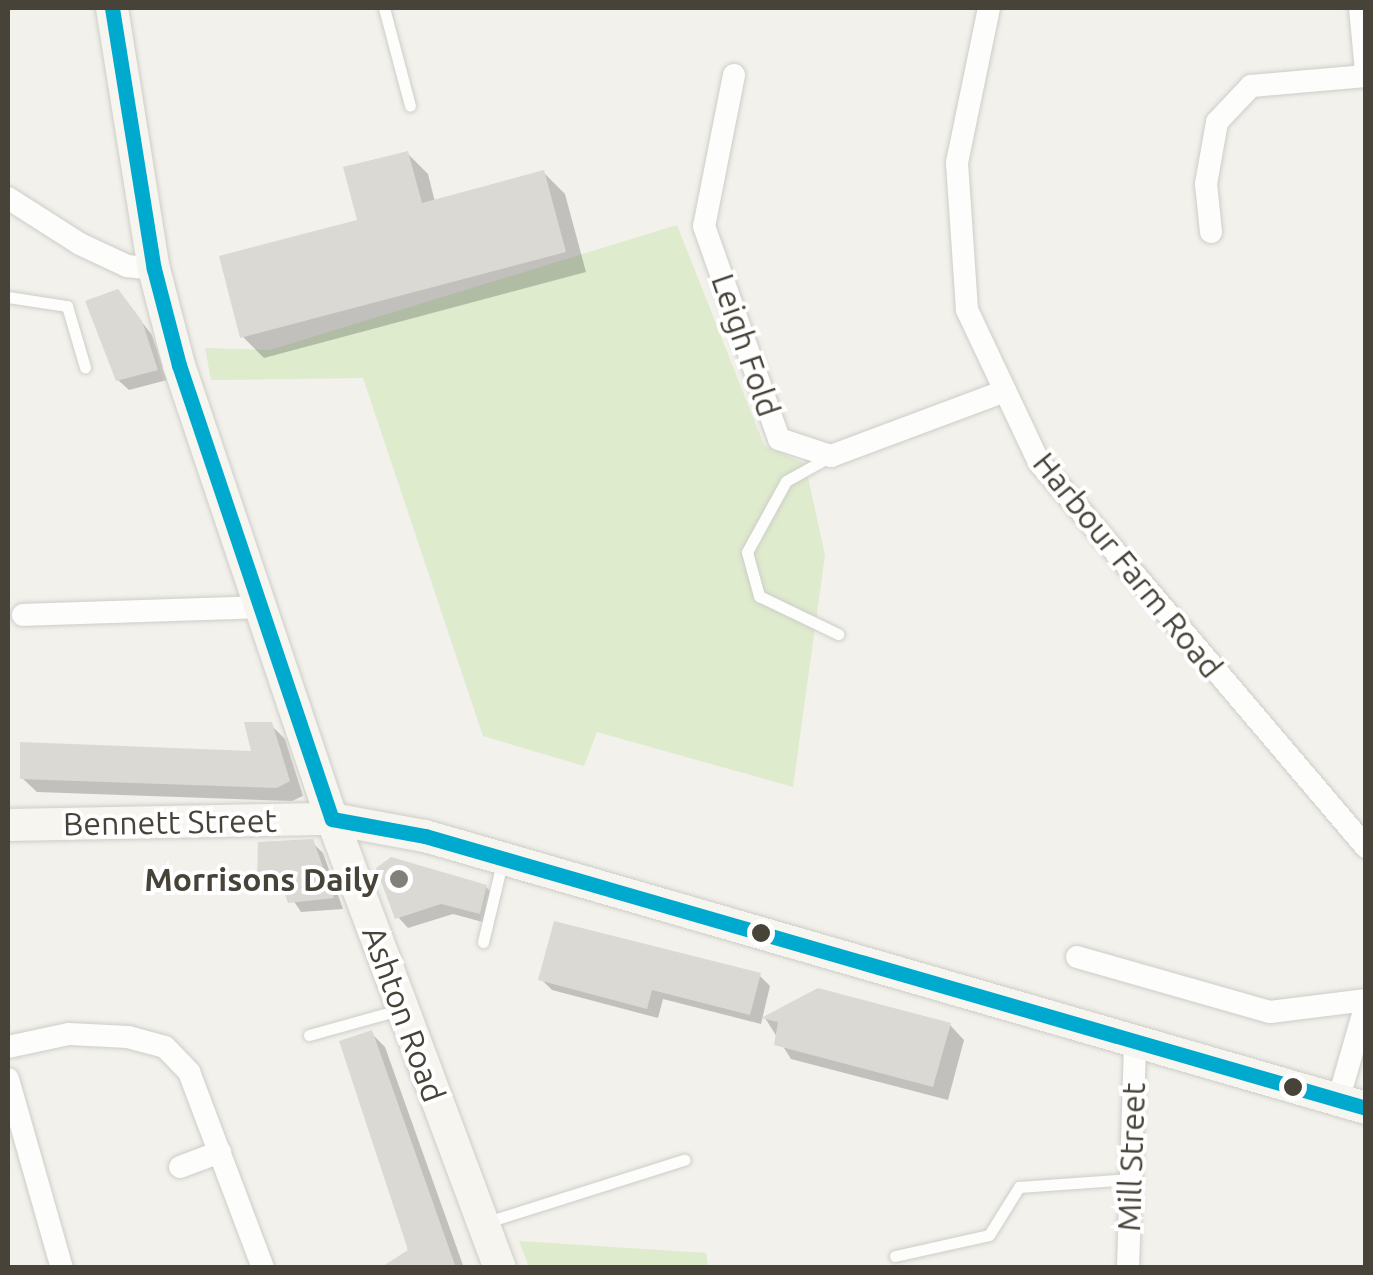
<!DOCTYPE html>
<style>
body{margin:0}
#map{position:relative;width:1373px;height:1275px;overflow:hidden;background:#f2f1ec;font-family:Ubuntu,sans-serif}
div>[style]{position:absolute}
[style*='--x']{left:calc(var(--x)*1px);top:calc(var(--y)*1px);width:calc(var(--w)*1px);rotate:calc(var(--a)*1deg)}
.green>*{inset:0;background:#deebcd}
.shadow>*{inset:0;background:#0003}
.building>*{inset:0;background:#dbd9d4}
.roads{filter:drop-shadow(0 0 2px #cecdc8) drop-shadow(0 0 2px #cecdc8)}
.lane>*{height:11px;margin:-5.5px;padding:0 5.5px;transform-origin:5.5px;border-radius:5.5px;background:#fdfdfc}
.street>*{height:22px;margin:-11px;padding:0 11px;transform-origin:11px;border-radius:11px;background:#fdfdfc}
.secondary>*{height:32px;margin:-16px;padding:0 16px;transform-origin:16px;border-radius:16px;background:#f7f5ef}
.bus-1>*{height:15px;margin:-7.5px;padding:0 7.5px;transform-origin:7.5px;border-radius:7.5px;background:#00a9ce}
.dots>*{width:28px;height:28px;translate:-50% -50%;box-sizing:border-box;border:5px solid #fff;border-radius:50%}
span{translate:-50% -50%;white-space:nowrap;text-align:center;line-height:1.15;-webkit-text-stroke:8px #fff;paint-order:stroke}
.street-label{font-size:32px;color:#484338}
.poi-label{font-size:32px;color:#484338;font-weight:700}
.right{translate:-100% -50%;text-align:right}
.frame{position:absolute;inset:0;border:10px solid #484338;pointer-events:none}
</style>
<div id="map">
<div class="green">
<i style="clip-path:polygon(677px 225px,764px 445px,805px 464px,825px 555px,793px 787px,597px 732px,584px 766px,483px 736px,363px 378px,211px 380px,205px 348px,270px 350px)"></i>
<i style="clip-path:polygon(519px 1241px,706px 1253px,708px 1267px,529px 1267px)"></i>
</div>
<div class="shadow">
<i style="clip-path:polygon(407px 153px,428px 174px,435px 202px,544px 173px,565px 194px,586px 272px,264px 358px,243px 337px,360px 222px)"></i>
<i style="clip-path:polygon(118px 292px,152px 335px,167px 380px,129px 390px,118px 380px)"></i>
<i style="clip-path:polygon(270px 724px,285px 739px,303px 796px,292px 801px,37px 792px,22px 778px,255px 754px)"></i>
<i style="clip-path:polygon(312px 842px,323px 853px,343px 909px,301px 912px,285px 888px,270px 890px,260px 879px)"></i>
<i style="clip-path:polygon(486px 887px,497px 898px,490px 924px,453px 914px,408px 928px,398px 917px)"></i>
<i style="clip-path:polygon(759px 975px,770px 986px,761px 1024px,663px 999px,658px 1018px,552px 990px,541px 979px)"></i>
<i style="clip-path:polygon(765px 1018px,950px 1025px,964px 1040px,948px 1100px,791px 1059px)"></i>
<i style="clip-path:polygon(371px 1033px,385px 1047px,464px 1268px,411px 1268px)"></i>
</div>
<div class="building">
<i style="clip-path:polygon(408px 151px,422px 203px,544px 170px,566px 252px,240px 338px,219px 256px,357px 220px,343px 167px)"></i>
<i style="clip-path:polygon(118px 289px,142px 321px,158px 370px,116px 381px,85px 301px)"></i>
<i style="clip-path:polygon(244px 722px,272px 722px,290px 781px,277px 788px,20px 779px,20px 742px,251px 751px)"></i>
<i style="clip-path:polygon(313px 839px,334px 898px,288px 903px,279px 878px,257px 880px,258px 842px)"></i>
<i style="clip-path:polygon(391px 857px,487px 885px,480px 914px,441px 904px,395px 919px,376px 868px)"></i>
<i style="clip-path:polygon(554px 921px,761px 973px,750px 1015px,652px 990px,647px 1009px,538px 980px)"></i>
<i style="clip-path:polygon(818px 988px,951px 1023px,933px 1087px,774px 1045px,778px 1022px,761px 1018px)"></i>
<i style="clip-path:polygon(372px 1030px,456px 1268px,380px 1268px,408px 1250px,339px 1041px)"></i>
</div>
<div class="roads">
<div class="lane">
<i style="--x:384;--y:8;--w:101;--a:75.1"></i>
<i style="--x:8;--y:297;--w:60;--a:8.7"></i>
<i style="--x:67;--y:306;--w:64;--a:73.6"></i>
<i style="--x:831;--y:456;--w:51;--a:150.9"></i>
<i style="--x:786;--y:481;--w:81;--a:118.8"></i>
<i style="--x:747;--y:552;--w:46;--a:74.7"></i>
<i style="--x:759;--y:596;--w:88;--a:25.7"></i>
<i style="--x:483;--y:942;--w:81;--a:-76.5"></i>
<i style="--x:309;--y:1035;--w:97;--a:-15.6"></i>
<i style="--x:487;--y:1222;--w:207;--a:-17.5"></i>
<i style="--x:895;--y:1256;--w:96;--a:-12.6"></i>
<i style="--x:989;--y:1235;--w:57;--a:-58"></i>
<i style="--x:1019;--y:1187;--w:112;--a:-4.1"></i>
</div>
<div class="street">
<i style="--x:989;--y:8;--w:158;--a:101.7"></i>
<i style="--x:957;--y:163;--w:147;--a:86.1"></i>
<i style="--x:967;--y:310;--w:168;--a:64.7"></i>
<i style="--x:1039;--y:462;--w:505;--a:49.66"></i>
<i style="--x:1360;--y:8;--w:64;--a:84.6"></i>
<i style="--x:734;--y:75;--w:154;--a:101.2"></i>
<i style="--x:704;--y:226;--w:226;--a:70.6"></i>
<i style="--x:779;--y:439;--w:55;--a:18.1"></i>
<i style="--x:831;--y:456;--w:186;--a:-20.5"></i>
<i style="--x:8;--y:198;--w:85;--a:32.6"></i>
<i style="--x:80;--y:244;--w:52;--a:25.1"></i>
<i style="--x:127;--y:266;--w:27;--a:6"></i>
<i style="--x:1211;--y:232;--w:48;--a:-95.9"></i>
<i style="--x:1206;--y:184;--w:63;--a:-79.9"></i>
<i style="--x:1217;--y:122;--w:50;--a:-46.6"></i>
<i style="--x:1251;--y:86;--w:115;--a:-5"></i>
<i style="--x:23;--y:615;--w:239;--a:-1.9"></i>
<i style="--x:1077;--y:957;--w:201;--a:15.9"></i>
<i style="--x:1270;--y:1012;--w:97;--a:-7.1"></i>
<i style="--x:8;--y:1047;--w:62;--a:-12"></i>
<i style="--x:69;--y:1034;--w:59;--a:2.9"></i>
<i style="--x:128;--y:1037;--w:38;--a:15"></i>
<i style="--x:165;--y:1047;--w:35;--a:46"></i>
<i style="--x:189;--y:1072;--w:210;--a:69.3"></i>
<i style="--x:8;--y:1079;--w:197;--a:74.1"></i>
<i style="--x:1338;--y:1101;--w:101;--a:-73.9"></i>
<i style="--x:180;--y:1167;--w:43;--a:-20.6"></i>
<i style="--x:1128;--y:1268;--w:222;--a:-88.2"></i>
</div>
<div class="secondary">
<i style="--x:112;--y:8;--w:264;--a:80.9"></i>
<i style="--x:154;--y:269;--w:99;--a:75.4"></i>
<i style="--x:179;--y:365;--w:479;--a:71.4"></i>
<i style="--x:332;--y:819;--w:479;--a:69.5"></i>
<i style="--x:8;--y:825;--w:324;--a:-1.1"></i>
<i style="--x:332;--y:819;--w:95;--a:10.4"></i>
<i style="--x:425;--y:836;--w:980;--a:16.12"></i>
</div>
</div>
<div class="bus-1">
<i style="--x:112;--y:8;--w:264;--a:80.9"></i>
<i style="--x:154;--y:269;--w:99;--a:75.4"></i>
<i style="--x:179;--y:365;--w:479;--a:71.4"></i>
<i style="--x:332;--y:819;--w:95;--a:10.4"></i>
<i style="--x:425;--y:836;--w:980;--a:16.12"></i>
</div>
<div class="dots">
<i style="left:399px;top:879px;background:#848077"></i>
<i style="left:761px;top:933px;background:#484338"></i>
<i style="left:1293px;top:1087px;background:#484338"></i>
</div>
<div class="street-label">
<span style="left:746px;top:345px;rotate:71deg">Leigh Fold</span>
<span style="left:1128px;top:565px;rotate:51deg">Harbour Farm Road</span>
<span style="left:170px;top:822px;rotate:-1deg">Bennett Street</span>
<span style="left:404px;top:1014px;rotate:70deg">Ashton Road</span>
<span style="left:1131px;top:1157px;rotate:-88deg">Mill Street</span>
</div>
<div class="poi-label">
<span class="right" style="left:379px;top:879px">Morrisons Daily</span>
</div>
<div class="frame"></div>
</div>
